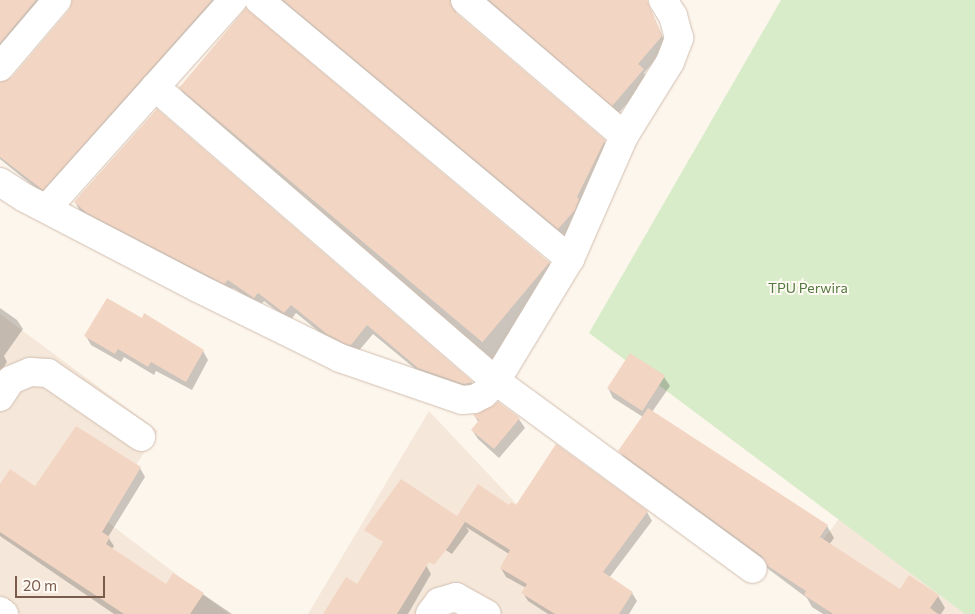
<!DOCTYPE html>
<style>
body{margin:0}
#map{position:relative;width:975px;height:614px;overflow:hidden;background:#fdf6ec;font-family:Commissioner,sans-serif}
div>[style]{position:absolute}
[style*='--x']{left:calc(var(--x)*1px);top:calc(var(--y)*1px);width:calc(var(--w)*1px);rotate:calc(var(--a)*1deg)}
.residential>*{inset:0;background:#f5e8da}
.green>*{inset:0;background:#d8ecc9}
.shadow>*{inset:0;background:#0003}
.building>*{inset:0;background:#f3d5c3;transform-origin:0 0}
.roads{filter:drop-shadow(0 0 1px #d1beb0) drop-shadow(0 0 1px #d1beb0)}
.street>*{height:28px;margin:-14px;padding:0 14px;transform-origin:14px;border-radius:14px;background:#fff}
span{translate:-50% -50%;white-space:nowrap;text-align:center;line-height:1.15;-webkit-text-stroke:4px #fffaf3;paint-order:stroke}
.park-label{font-size:14px;color:#537a41}
.scale{position:absolute;left:15px;top:576px;width:90px;height:22px;box-sizing:border-box;border:2px solid #7a5c4d;border-top:0;padding-left:6px;font-size:15px;line-height:18px;white-space:nowrap;color:#7a5c4d;-webkit-text-stroke:4px #fffaf3;paint-order:stroke}
</style>
<div id="map">
<div class="residential">
<i style="clip-path:polygon(0 314px,158px 431px,102px 518px,229px 614px,0 614px)"></i>
<i style="clip-path:polygon(429px 411px,620px 614px,308px 614px)"></i>
<i style="clip-path:polygon(839px 519px,965px 614px,831px 614px,793px 579px)"></i>
</div>
<div class="green">
<i style="clip-path:polygon(781px 0,975px 0,975px 614px,965px 614px,589px 333px)"></i>
</div>
<div class="shadow">
<i style="clip-path:polygon(0 0,49px 0,0 58px)"></i>
<i style="clip-path:polygon(72px 0,225px 0,48px 198px,0 159px,0 82px,12px 78px,70px 11px)"></i>
<i style="clip-path:polygon(276px 0,460px 0,454px 6px,457px 16px,604px 141px,609px 150px,579px 219px,564px 237px)"></i>
<i style="clip-path:polygon(485px 0,646px 0,667px 46px,644px 73px,648px 79px,618px 114px)"></i>
<i style="clip-path:polygon(179px 86px,549px 263px,554px 272px,498px 365px,184px 95px)"></i>
<i style="clip-path:polygon(157px 111px,472px 383px,477px 391px,425px 377px,373px 334px,356px 354px,333px 343px,296px 313px,290px 321px,264px 301px,260px 306px,233px 288px,230px 292px,94px 222px,80px 211px,75px 202px)"></i>
<i style="clip-path:polygon(0 308px,17px 320px,23px 329px,4px 356px,7px 362px,0 373px)"></i>
<i style="clip-path:polygon(142px 319px,203px 351px,208px 360px,192px 390px,156px 371px,154px 375px,124px 357px,121px 362px,91px 345px,86px 336px)"></i>
<i style="clip-path:polygon(664px 377px,670px 386px,652px 412px,827px 526px,834px 538px,829px 545px,900px 591px,938px 596px,945px 608px,941px 614px,823px 614px,812px 607px,807px 598px,627px 463px,620px 451px,643px 417px,613px 398px,608px 388px)"></i>
<i style="clip-path:polygon(498px 403px,519px 419px,525px 428px,499px 458px,478px 439px,472px 430px,479px 423px,474px 415px)"></i>
<i style="clip-path:polygon(140px 468px,145px 477px,108px 537px,114px 546px,112px 549px,166px 585px,173px 574px,232px 614px,114px 614px,0 536px,0 486px,35px 487px)"></i>
<i style="clip-path:polygon(510px 506px,647px 512px,652px 521px,609px 578px,632px 593px,637px 601px,629px 614px,548px 614px,528px 601px,523px 593px,526px 588px,506px 577px,501px 568px,509px 554px,466px 527px,469px 531px,452px 554px,390px 515px,457px 518px)"></i>
<i style="clip-path:polygon(426px 565px,431px 574px,408px 614px,325px 614px,358px 586px)"></i>
</div>
<div class="building">
<i style="clip-path:polygon(0 0,36px 0,0 43px)"></i>
<i style="clip-path:polygon(72px 0,212px 0,43px 190px,0 157px,0 82px,12px 77px,69px 10px)"></i>
<i style="clip-path:polygon(283px 0,450px 0,455px 12px,605px 140px,577px 197px,579px 199px,575px 210px,558px 229px)"></i>
<i style="clip-path:polygon(489px 0,647px 0,662px 36px,638px 64px,644px 69px,612px 106px)"></i>
<i style="left:246px;top:8px;width:396px;height:104px;rotate:40deg"></i>
<i style="clip-path:polygon(157px 109px,473px 382px,464px 384px,418px 368px,367px 325px,351px 345px,346px 344px,327px 334px,291px 305px,284px 313px,258px 293px,254px 298px,228px 280px,224px 284px,205px 274px,87px 213px,74px 202px)"></i>
<i style="clip-path:polygon(107px 298px,142px 318px,144px 313px,204px 350px,186px 382px,151px 362px,148px 367px,118px 349px,115px 354px,84px 336px)"></i>
<i style="left:630px;top:353px;width:42px;height:42px;rotate:33deg"></i>
<i style="clip-path:polygon(498px 402px,520px 418px,494px 449px,471px 430px,479px 420px,473px 415px)"></i>
<i style="clip-path:polygon(648px 408px,828px 525px,820px 537px,900px 589px,909px 575px,939px 595px,930px 608px,938px 614px,833px 614px,804px 595px,806px 591px,768px 566px,762px 556px,618px 451px)"></i>
<i style="clip-path:polygon(76px 426px,141px 467px,102px 532px,110px 537px,106px 544px,166px 584px,173px 573px,204px 593px,190px 614px,124px 614px,0 532px,0 484px,10px 469px,35px 486px)"></i>
<i style="clip-path:polygon(556px 444px,648px 511px,603px 572px,633px 592px,619px 614px,555px 614px,521px 593px,527px 584px,500px 568px,510px 550px,459px 518px,465px 522px,449px 546px,434px 565px,429px 562px,397px 614px,323px 614px,346px 577px,357px 584px,383px 542px,364px 530px,401px 479px,457px 516px,478px 484px,509px 505px,511px 502px,516px 505px)"></i>
</div>
<div class="roads">
<div class="street">
<i style="--x:259;--y:0;--w:405;--a:39.8"></i>
<i style="--x:465;--y:0;--w:209;--a:40.5"></i>
<i style="--x:0;--y:67;--w:88;--a:-49.6"></i>
<i style="--x:155;--y:87;--w:450;--a:40.8"></i>
<i style="--x:496;--y:381;--w:318;--a:36.2"></i>
<i style="--x:0;--y:182;--w:30;--a:33"></i>
<i style="--x:25;--y:198;--w:195;--a:27.5"></i>
<i style="--x:198;--y:288;--w:158;--a:26.2"></i>
<i style="--x:340;--y:358;--w:129;--a:19"></i>
<i style="--x:462;--y:400;--w:12;--a:-5"></i>
<i style="--x:474;--y:399;--w:11;--a:-27"></i>
<i style="--x:484;--y:394;--w:18;--a:-47"></i>
<i style="--x:496;--y:381;--w:143;--a:-58.8"></i>
<i style="--x:570;--y:259;--w:134;--a:-66.3"></i>
<i style="--x:624;--y:136;--w:87;--a:-58.1"></i>
<i style="--x:670;--y:62;--w:26;--a:-69"></i>
<i style="--x:679;--y:38;--w:23;--a:-105"></i>
<i style="--x:673;--y:16;--w:19;--a:-122"></i>
<i style="--x:47;--y:208;--w:279;--a:-48.2"></i>
<i style="--x:0;--y:397;--w:20;--a:-57"></i>
<i style="--x:11;--y:380;--w:21;--a:-23"></i>
<i style="--x:30;--y:372;--w:18;--a:3"></i>
<i style="--x:48;--y:373;--w:113;--a:34.5"></i>
<i style="--x:0;--y:611;--w:5;--a:37"></i>
<i style="--x:430;--y:614;--w:15;--a:-53"></i>
<i style="--x:439;--y:602;--w:18;--a:-16"></i>
<i style="--x:456;--y:597;--w:35;--a:29"></i>
</div>
</div>
<div class="park-label">
<span style="left:808px;top:288px">TPU Perwira</span>
</div>
<div class="scale">20 m</div>
</div>
